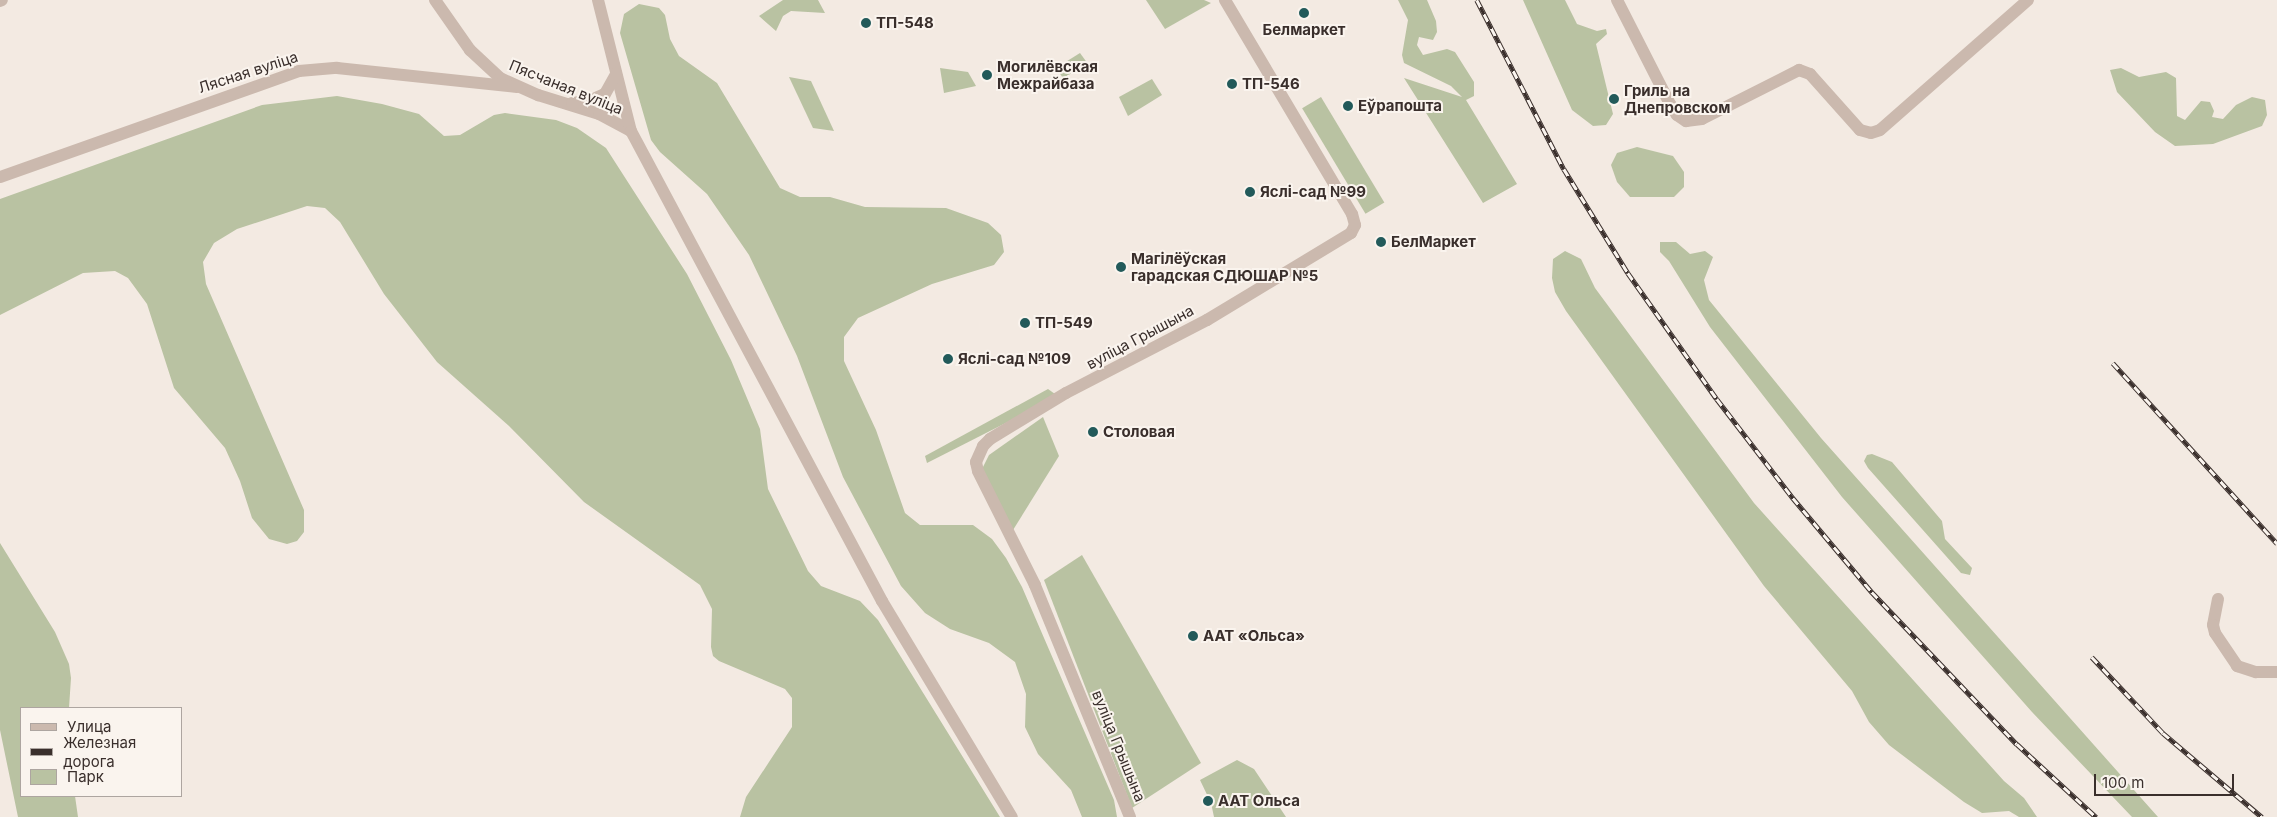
<!DOCTYPE html>
<meta charset="utf-8">
<style>
body{margin:0}
#map{position:relative;width:2277px;height:817px;overflow:hidden;background:#f3eae2;font-family:Inter,sans-serif}
div>[style]{position:absolute}
[style*='--x']{left:calc(var(--x)*1px);top:calc(var(--y)*1px);width:calc(var(--w)*1px);rotate:calc(var(--a)*1deg)}
.green>*{inset:0;background:#b9c2a2;transform-origin:0 0}
.minor>*{height:12px;margin:-6px;padding:0 6px;transform-origin:6px;border-radius:6px;background:#cbb9ae}
.rail>*{height:4.5px;margin-top:-2.25px;transform-origin:0;background:repeating-linear-gradient(90deg,#faf4ee 0 8px,#3a2f2c 0 16px);box-sizing:border-box;border-block:1px solid #3a2f2c}
.dots>*{width:14px;height:14px;translate:-50% -50%;box-sizing:border-box;border:2px solid #faf4ee;border-radius:50%}
span{translate:-50% -50%;white-space:nowrap;text-align:center;line-height:1.15;-webkit-text-stroke:4px #faf4ee;paint-order:stroke}
.poi-label{font-size:15px;color:#3a2f2c;font-weight:700}
.left{translate:0 -50%;text-align:left}
.street-label{font-size:15px;color:#3a2f2c}
.legend{position:absolute;left:20px;top:707px;width:162px;height:90px;box-sizing:border-box;background:#faf4ee;border:1px solid #ada5a0;margin:0;padding:6px 9px;list-style:none;font-size:15px;color:#3a2f2c}
.legend li{display:flex;align-items:center;gap:10px;height:25px}
.legend b{width:25px;border:1px solid #ada5a0}
.scale{position:absolute;left:2094px;top:774px;width:140px;height:22px;box-sizing:border-box;border:2px solid #3a2f2c;border-top:0;padding-left:6px;font-size:15px;line-height:18px;white-space:nowrap;color:#3a2f2c;-webkit-text-stroke:4px #faf4ee;paint-order:stroke}
</style>
<div id="map">
<div class="green">
<i style="clip-path:polygon(783px 0,818px 0,825px 13px,791px 11px,783px 16px,776px 31px,759px 16px)"></i>
<i style="clip-path:polygon(1146px 0,1204px 0,1211px 3px,1165px 29px)"></i>
<i style="clip-path:polygon(1398px 0,1427px 0,1436px 21px,1437px 32px,1433px 40px,1419px 37px,1417px 45px,1423px 55px,1447px 49px,1455px 52px,1474px 82px,1474px 96px,1466px 100px,1517px 184px,1483px 203px,1404px 78px,1462px 97px,1451px 86px,1404px 63px,1402px 55px,1408px 20px)"></i>
<i style="clip-path:polygon(1523px 0,1565px 0,1577px 24px,1597px 31px,1606px 29px,1607px 34px,1596px 44px,1613px 114px,1606px 125px,1593px 126px,1572px 110px)"></i>
<i style="clip-path:polygon(639px 4px,659px 8px,665px 15px,670px 39px,679px 56px,717px 83px,780px 188px,800px 197px,830px 197px,865px 207px,946px 208px,988px 223px,1001px 235px,1004px 252px,994px 265px,932px 284px,858px 318px,844px 337px,844px 361px,876px 430px,905px 513px,920px 525px,973px 525px,992px 539px,1006px 558px,1022px 587px,1114px 800px,1117px 817px,1082px 817px,1071px 790px,1038px 754px,1025px 727px,1026px 694px,1015px 662px,989px 643px,950px 629px,925px 613px,901px 586px,843px 477px,797px 356px,749px 255px,707px 194px,660px 152px,651px 140px,620px 33px,624px 14px)"></i>
<i style="clip-path:polygon(1080px 53px,1088px 64px,1063px 78px,1056px 68px)"></i>
<i style="clip-path:polygon(940px 68px,968px 72px,976px 86px,944px 93px)"></i>
<i style="clip-path:polygon(2121px 68px,2139px 77px,2166px 72px,2176px 78px,2177px 116px,2185px 120px,2201px 101px,2210px 102px,2214px 111px,2212px 117px,2223px 119px,2236px 105px,2252px 97px,2265px 100px,2267px 115px,2262px 126px,2213px 144px,2175px 146px,2155px 132px,2117px 92px,2110px 70px)"></i>
<i style="clip-path:polygon(789px 77px,811px 81px,834px 131px,813px 128px)"></i>
<i style="clip-path:polygon(1152px 79px,1162px 95px,1128px 116px,1119px 97px)"></i>
<i style="clip-path:polygon(337px 96px,382px 104px,419px 114px,444px 136px,460px 135px,494px 115px,505px 113px,556px 120px,577px 128px,606px 148px,687px 274px,731px 360px,760px 429px,768px 489px,808px 571px,821px 586px,860px 601px,878px 620px,1000px 817px,740px 817px,746px 797px,792px 727px,792px 698px,785px 689px,719px 661px,713px 656px,711px 647px,712px 609px,700px 585px,584px 502px,509px 426px,437px 362px,384px 294px,340px 222px,325px 208px,307px 206px,237px 229px,214px 243px,203px 262px,206px 284px,304px 510px,304px 532px,297px 541px,287px 544px,269px 539px,252px 518px,240px 481px,225px 448px,174px 388px,147px 304px,128px 278px,115px 271px,83px 273px,0 315px,0 199px,262px 105px)"></i>
<i style="left:1321px;top:97px;width:123px;height:22px;rotate:59deg"></i>
<i style="clip-path:polygon(1637px 147px,1673px 156px,1684px 172px,1684px 187px,1674px 197px,1630px 197px,1617px 182px,1611px 165px,1617px 153px)"></i>
<i style="clip-path:polygon(1660px 242px,1676px 242px,1690px 254px,1705px 251px,1713px 257px,1704px 280px,1709px 300px,1821px 438px,2158px 817px,2132px 817px,2032px 712px,1842px 497px,1710px 327px,1669px 261px,1660px 252px)"></i>
<i style="clip-path:polygon(1565px 251px,1581px 259px,1595px 288px,1754px 503px,2004px 781px,2024px 798px,2037px 817px,2019px 817px,2009px 811px,1982px 813px,1964px 802px,1889px 745px,1869px 722px,1852px 691px,1764px 586px,1566px 311px,1555px 292px,1552px 278px,1553px 259px)"></i>
<i style="clip-path:polygon(1048px 389px,1055px 394px,1051px 400px,927px 463px,925px 456px)"></i>
<i style="clip-path:polygon(1043px 417px,1059px 456px,1013px 530px,982px 469px,989px 455px)"></i>
<i style="clip-path:polygon(1872px 454px,1892px 462px,1942px 521px,1945px 539px,1972px 568px,1970px 575px,1961px 573px,1868px 468px,1864px 461px,1867px 455px)"></i>
<i style="clip-path:polygon(0 543px,55px 632px,69px 664px,71px 678px,69px 708px,21px 708px,21px 796px,75px 796px,78px 817px,18px 817px,0 730px)"></i>
<i style="clip-path:polygon(1082px 555px,1201px 763px,1132px 808px,1044px 580px)"></i>
<i style="clip-path:polygon(1237px 760px,1254px 769px,1286px 817px,1214px 817px,1211px 803px,1200px 780px)"></i>
</div>
<div class="minor">
<i style="--x:435;--y:0;--w:61;--a:55"></i>
<i style="--x:470;--y:50;--w:41;--a:43"></i>
<i style="--x:500;--y:78;--w:42;--a:24.1"></i>
<i style="--x:538;--y:95;--w:64;--a:17.3"></i>
<i style="--x:599;--y:114;--w:36;--a:28"></i>
<i style="--x:598;--y:0;--w:135;--a:75.9"></i>
<i style="--x:631;--y:131;--w:533;--a:61.9"></i>
<i style="--x:882;--y:601;--w:252;--a:59"></i>
<i style="--x:1617;--y:0;--w:117;--a:63"></i>
<i style="--x:1670;--y:104;--w:13;--a:58"></i>
<i style="--x:1677;--y:115;--w:11;--a:34"></i>
<i style="--x:1686;--y:121;--w:16;--a:-7"></i>
<i style="--x:1702;--y:119;--w:109;--a:-26.8"></i>
<i style="--x:1799;--y:70;--w:12;--a:20"></i>
<i style="--x:1810;--y:74;--w:75;--a:48.2"></i>
<i style="--x:1860;--y:130;--w:11;--a:15"></i>
<i style="--x:1871;--y:133;--w:9;--a:-18"></i>
<i style="--x:1880;--y:130;--w:197;--a:-41.3"></i>
<i style="--x:0;--y:1;--w:2;--a:-27"></i>
<i style="--x:572;--y:103;--w:17;--a:-7"></i>
<i style="--x:589;--y:101;--w:17;--a:-24"></i>
<i style="--x:605;--y:94;--w:23;--a:-61"></i>
<i style="--x:0;--y:177;--w:317;--a:-19.5"></i>
<i style="--x:299;--y:71;--w:38;--a:-5"></i>
<i style="--x:337;--y:68;--w:181;--a:6"></i>
<i style="--x:2218;--y:599;--w:26;--a:101"></i>
<i style="--x:2213;--y:625;--w:8;--a:76"></i>
<i style="--x:2215;--y:633;--w:40;--a:56"></i>
<i style="--x:2237;--y:666;--w:20;--a:18"></i>
<i style="--x:2256;--y:672;--w:21;--a:0"></i>
<i style="--x:1130;--y:817;--w:251;--a:-112.3"></i>
<i style="--x:1035;--y:585;--w:127;--a:-116.6"></i>
<i style="--x:978;--y:471;--w:9;--a:-103"></i>
<i style="--x:976;--y:462;--w:17;--a:-66"></i>
<i style="--x:983;--y:446;--w:10;--a:-45"></i>
<i style="--x:990;--y:439;--w:89;--a:-31.2"></i>
<i style="--x:1066;--y:393;--w:159;--a:-27.4"></i>
<i style="--x:1207;--y:320;--w:168;--a:-31.1"></i>
<i style="--x:1351;--y:233;--w:9;--a:-63"></i>
<i style="--x:1355;--y:225;--w:11;--a:-105"></i>
<i style="--x:1352;--y:214;--w:249;--a:-120.7"></i>
</div>
<div class="rail">
<i style="--x:1477;--y:0;--w:190;--a:62.8"></i>
<i style="--x:1564;--y:169;--w:122;--a:58.4"></i>
<i style="--x:1628;--y:273;--w:154;--a:54.8"></i>
<i style="--x:1717;--y:399;--w:125;--a:52.5"></i>
<i style="--x:1793;--y:498;--w:123;--a:50"></i>
<i style="--x:1872;--y:592;--w:210;--a:46.4"></i>
<i style="--x:2017;--y:744;--w:108;--a:42.7"></i>
<i style="--x:2113;--y:363;--w:244;--a:47.7"></i>
<i style="--x:2092;--y:657;--w:104;--a:46.9"></i>
<i style="--x:2163;--y:733;--w:130;--a:40.3"></i>
</div>
<div class="dots">
<i style="left:1304px;top:13px;background:#225a5a"></i>
<i style="left:866px;top:23px;background:#225a5a"></i>
<i style="left:987px;top:75px;background:#225a5a"></i>
<i style="left:1232px;top:84px;background:#225a5a"></i>
<i style="left:1614px;top:99px;background:#225a5a"></i>
<i style="left:1348px;top:106px;background:#225a5a"></i>
<i style="left:1250px;top:192px;background:#225a5a"></i>
<i style="left:1381px;top:242px;background:#225a5a"></i>
<i style="left:1121px;top:267px;background:#225a5a"></i>
<i style="left:1025px;top:323px;background:#225a5a"></i>
<i style="left:948px;top:359px;background:#225a5a"></i>
<i style="left:1093px;top:432px;background:#225a5a"></i>
<i style="left:1193px;top:636px;background:#225a5a"></i>
<i style="left:1208px;top:801px;background:#225a5a"></i>
</div>
<div class="poi-label">
<span class="left" style="left:876px;top:23px">ТП-548</span>
<span style="left:1304px;top:30px">Белмаркет</span>
<span class="left" style="left:997px;top:75px">Могилёвская<br>Межрайбаза</span>
<span class="left" style="left:1242px;top:84px">ТП-546</span>
<span class="left" style="left:1624px;top:99px">Гриль на<br>Днепровском</span>
<span class="left" style="left:1358px;top:106px">Еўрапошта</span>
<span class="left" style="left:1260px;top:192px">Яслі-сад №99</span>
<span class="left" style="left:1391px;top:242px">БелМаркет</span>
<span class="left" style="left:1131px;top:267px">Магілёўская<br>гарадская СДЮШАР №5</span>
<span class="left" style="left:1035px;top:323px">ТП-549</span>
<span class="left" style="left:958px;top:359px">Яслі-сад №109</span>
<span class="left" style="left:1103px;top:432px">Столовая</span>
<span class="left" style="left:1203px;top:636px">ААТ «Ольса»</span>
<span class="left" style="left:1218px;top:801px">ААТ Ольса</span>
</div>
<div class="street-label">
<span style="left:248px;top:72px;rotate:-18deg">Лясная вуліца</span>
<span style="left:566px;top:87px;rotate:22deg">Пясчаная вуліца</span>
<span style="left:1140px;top:337px;rotate:-28deg">вуліца Грышына</span>
<span style="left:1119px;top:746px;rotate:68deg">вуліца Грышына</span>
</div>
<ul class="legend">
<li><b style="height:6px;background:#cbb9ae"></b>Улица</li>
<li><b style="height:6px;background:#3a2f2c"></b>Железная дорога</li>
<li><b style="height:14px;background:#b9c2a2"></b>Парк</li>
</ul>
<div class="scale">100 m</div>
</div>
